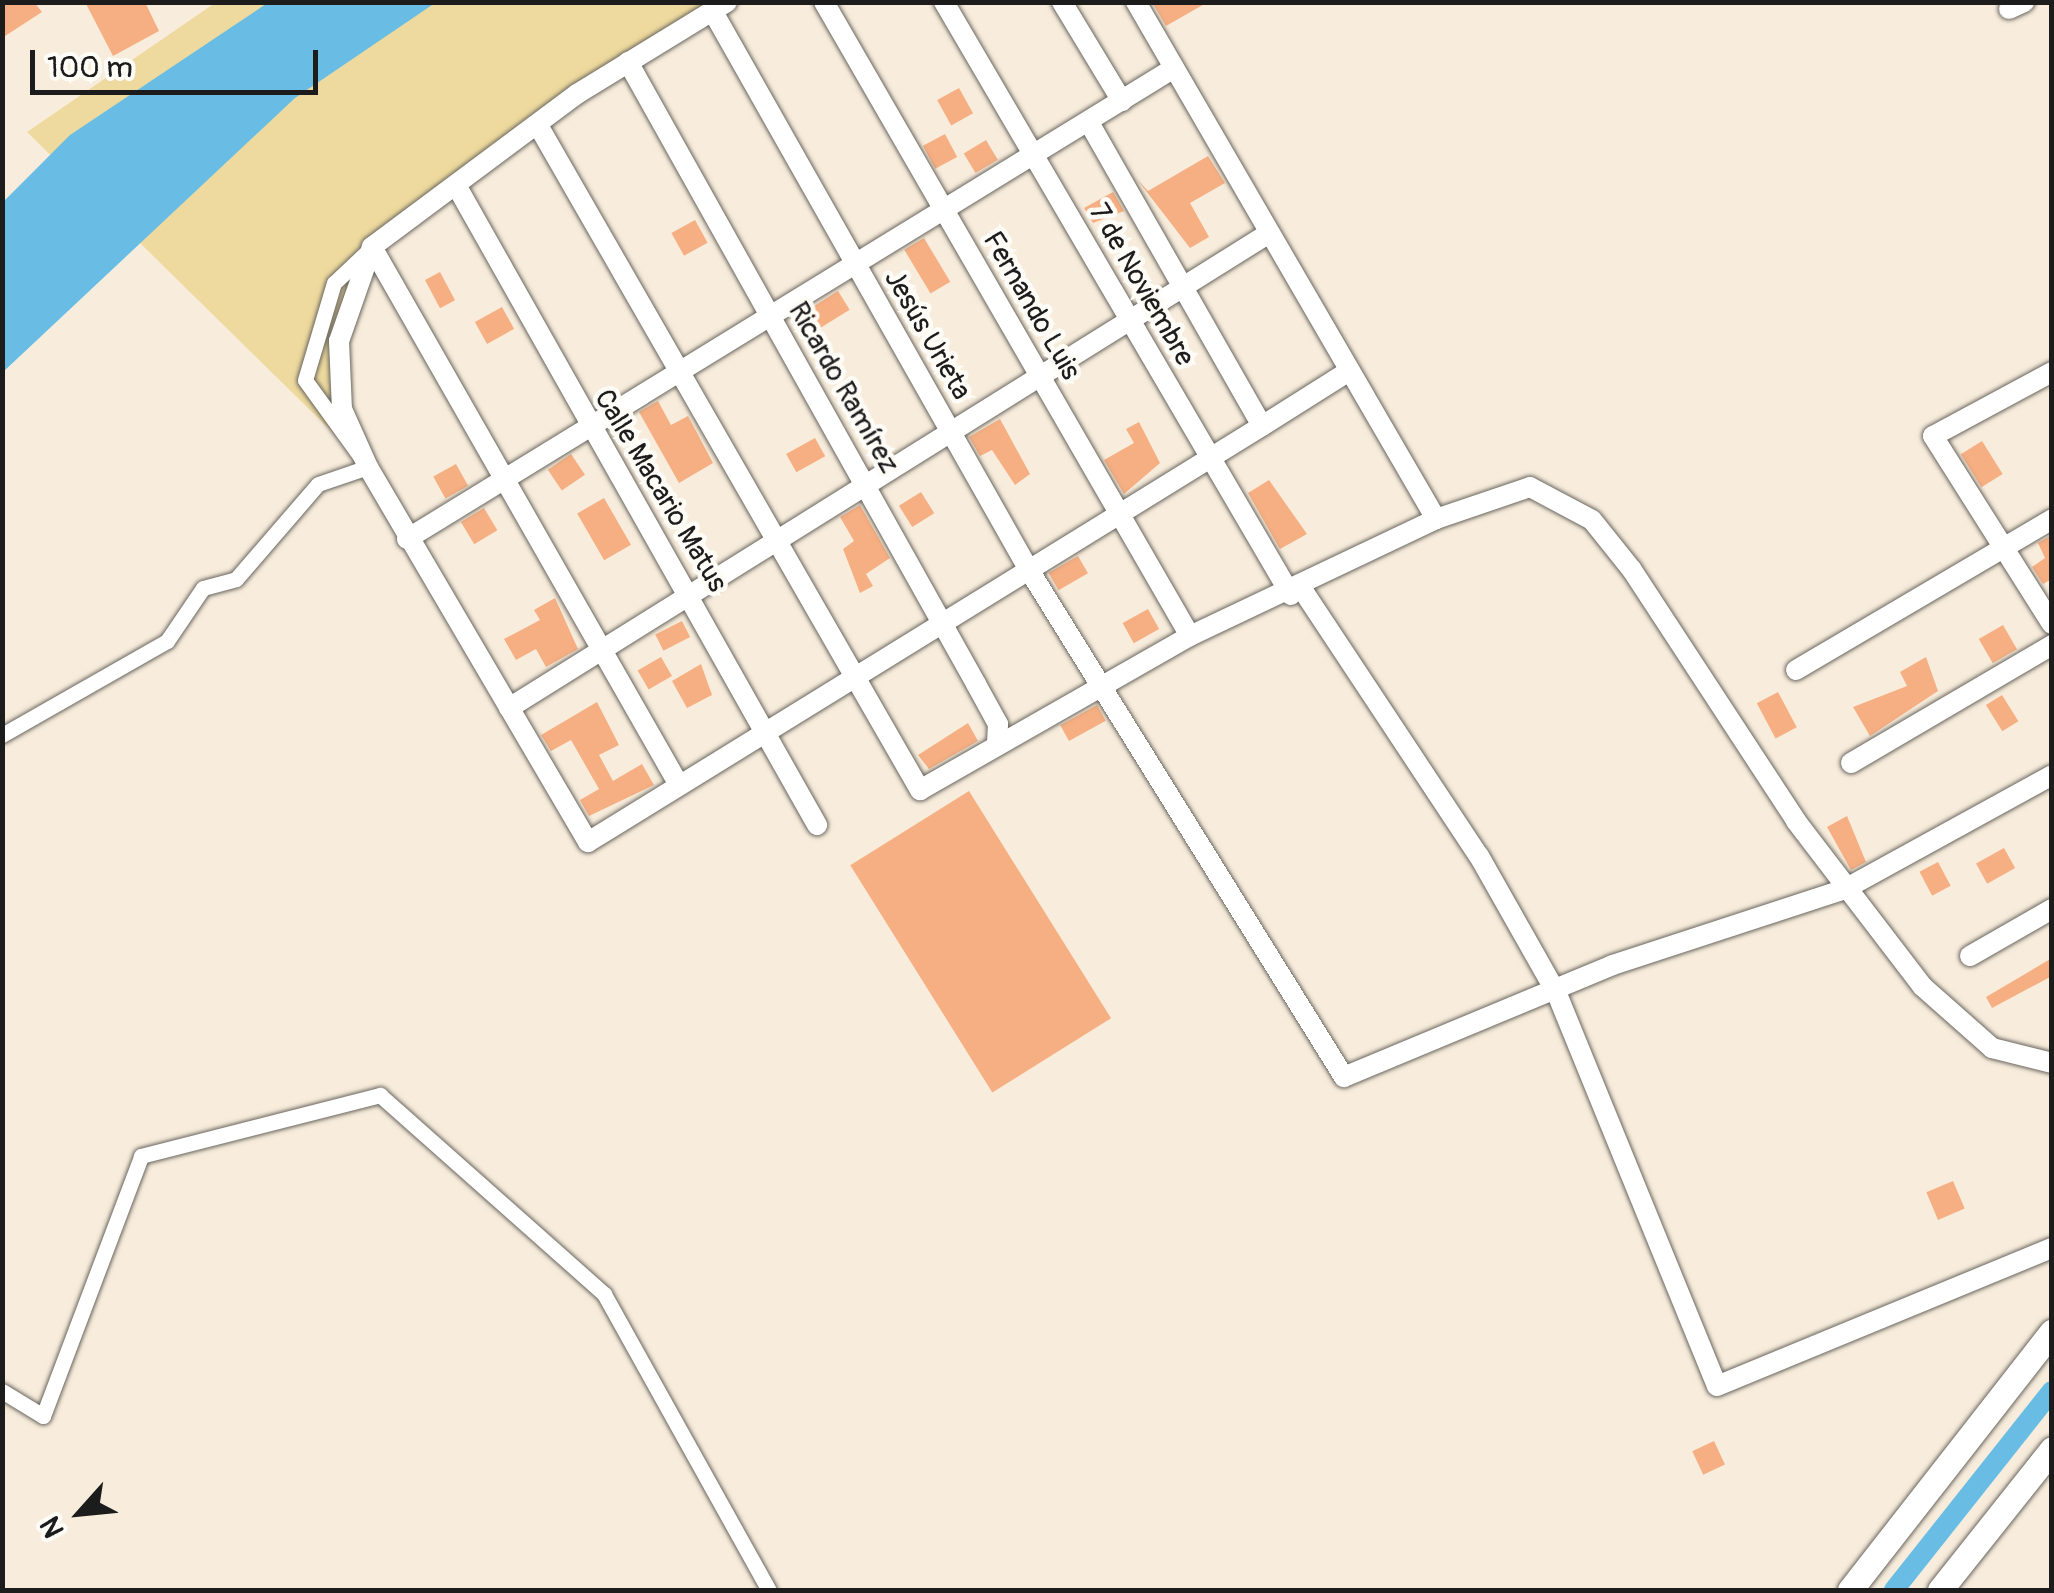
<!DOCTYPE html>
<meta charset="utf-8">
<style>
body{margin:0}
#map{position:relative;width:2054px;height:1593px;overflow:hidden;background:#f8eddc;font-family:Pangolin,sans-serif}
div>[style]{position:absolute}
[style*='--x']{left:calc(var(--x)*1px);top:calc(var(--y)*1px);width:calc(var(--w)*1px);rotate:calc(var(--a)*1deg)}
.sand>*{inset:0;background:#eeda9e}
.water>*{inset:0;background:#69bde5}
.canal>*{height:20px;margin:-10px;padding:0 10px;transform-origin:10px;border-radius:10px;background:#69bde5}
.building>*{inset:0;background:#f6af82;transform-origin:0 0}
.roads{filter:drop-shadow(0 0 2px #69655f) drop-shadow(0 0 2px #69655f)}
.pedestrian>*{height:15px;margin:-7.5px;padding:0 7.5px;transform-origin:7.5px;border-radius:7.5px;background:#fff}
.minor>*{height:20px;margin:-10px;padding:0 10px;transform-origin:10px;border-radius:10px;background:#fff}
.tertiary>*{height:25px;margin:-12.5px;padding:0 12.5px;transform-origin:12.5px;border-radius:12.5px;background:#fff}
span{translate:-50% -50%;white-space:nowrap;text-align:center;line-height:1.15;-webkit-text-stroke:9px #fdfcf7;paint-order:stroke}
.street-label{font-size:28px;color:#1c1c1c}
.frame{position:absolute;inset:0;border:5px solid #1c1c1c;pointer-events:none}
.north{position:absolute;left:30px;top:1463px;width:100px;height:100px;-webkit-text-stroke:8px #fdfcf7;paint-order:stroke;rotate:243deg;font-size:28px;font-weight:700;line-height:40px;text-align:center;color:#1c1c1c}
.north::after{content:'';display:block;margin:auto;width:35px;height:45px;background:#1c1c1c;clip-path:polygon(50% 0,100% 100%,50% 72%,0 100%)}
.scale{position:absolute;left:30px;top:50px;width:288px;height:45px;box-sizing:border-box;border:5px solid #1c1c1c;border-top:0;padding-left:12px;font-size:30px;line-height:35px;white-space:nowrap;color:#1c1c1c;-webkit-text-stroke:8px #fdfcf7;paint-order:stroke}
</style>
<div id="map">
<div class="sand">
<i style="clip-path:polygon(215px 3px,727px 3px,372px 247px,339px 341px,342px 409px,368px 467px,27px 132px)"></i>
</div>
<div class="water">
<i style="clip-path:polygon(269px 2px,435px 3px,295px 98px,3px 372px,3px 202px,70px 135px)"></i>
</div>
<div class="canal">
<i style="--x:1894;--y:1590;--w:254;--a:-51.6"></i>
</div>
<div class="building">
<i style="clip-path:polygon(2px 2px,34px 2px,42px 12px,2px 38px)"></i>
<i style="clip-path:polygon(85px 2px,145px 2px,159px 31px,113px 56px)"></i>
<i style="clip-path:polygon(1152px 2px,1208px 2px,1166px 26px)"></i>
<i style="left:959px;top:88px;width:29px;height:25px;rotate:61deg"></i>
<i style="left:945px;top:134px;width:26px;height:25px;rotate:62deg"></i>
<i style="left:986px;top:140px;width:23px;height:26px;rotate:59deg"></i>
<i style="clip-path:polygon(1208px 156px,1225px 183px,1190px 203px,1209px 237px,1190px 248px,1136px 178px,1148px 191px)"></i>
<i style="clip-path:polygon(1113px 192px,1124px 211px,1093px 223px,1084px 208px)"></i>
<i style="left:695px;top:220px;width:26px;height:27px;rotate:61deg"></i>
<i style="left:924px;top:238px;width:51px;height:23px;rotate:59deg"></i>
<i style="left:440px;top:272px;width:32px;height:17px;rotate:62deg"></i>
<i style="left:838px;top:291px;width:22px;height:39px;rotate:58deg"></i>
<i style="left:502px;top:307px;width:25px;height:31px;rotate:61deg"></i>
<i style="clip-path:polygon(658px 401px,671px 425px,688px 416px,713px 463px,679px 483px,639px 412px)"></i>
<i style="clip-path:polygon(1000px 419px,1030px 474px,1015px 485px,992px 450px,980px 456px,969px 437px)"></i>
<i style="clip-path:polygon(1139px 422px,1160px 463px,1124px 494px,1104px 460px,1134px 443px,1126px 429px)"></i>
<i style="left:815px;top:438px;width:21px;height:33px;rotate:61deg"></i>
<i style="left:1982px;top:441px;width:39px;height:25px;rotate:58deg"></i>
<i style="left:571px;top:454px;width:25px;height:28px;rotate:56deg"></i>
<i style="left:456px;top:464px;width:25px;height:26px;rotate:61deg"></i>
<i style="clip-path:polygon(1269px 480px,1307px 534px,1280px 549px,1248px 493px)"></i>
<i style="left:921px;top:492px;width:25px;height:26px;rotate:58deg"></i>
<i style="left:604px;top:498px;width:54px;height:31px;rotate:60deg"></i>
<i style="clip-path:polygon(860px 505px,890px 558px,866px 574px,873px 586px,860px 593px,843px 549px,854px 541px,840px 517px)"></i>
<i style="left:484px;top:508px;width:26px;height:27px;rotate:59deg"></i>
<i style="clip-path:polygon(2050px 536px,2052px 579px,2043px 584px,2032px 567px,2045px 558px,2038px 543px)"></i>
<i style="left:1078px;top:556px;width:20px;height:34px;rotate:60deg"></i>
<i style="clip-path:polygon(555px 598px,578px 649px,546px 667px,536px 649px,516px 660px,504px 639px,540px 620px,534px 610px)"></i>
<i style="left:1148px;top:609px;width:23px;height:29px;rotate:61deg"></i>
<i style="left:682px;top:621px;width:18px;height:30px;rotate:63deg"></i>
<i style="left:2003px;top:625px;width:28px;height:28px;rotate:60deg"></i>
<i style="left:661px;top:657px;width:22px;height:27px;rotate:60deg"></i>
<i style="clip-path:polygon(1926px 657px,1938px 691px,1870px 736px,1853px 707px,1907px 686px,1900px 672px)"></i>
<i style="clip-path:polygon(701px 664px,712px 695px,687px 708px,672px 681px)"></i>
<i style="left:1778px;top:692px;width:40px;height:24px;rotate:62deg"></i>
<i style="left:2002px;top:695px;width:31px;height:19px;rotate:58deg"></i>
<i style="clip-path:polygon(597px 702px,619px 745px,599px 755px,613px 781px,642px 764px,654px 785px,589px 816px,580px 800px,599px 789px,571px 740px,551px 751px,541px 735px)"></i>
<i style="left:1097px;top:705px;width:18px;height:42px;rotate:61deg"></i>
<i style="clip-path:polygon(968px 723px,978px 741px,929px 769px,918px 755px)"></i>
<i style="left:969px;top:791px;width:268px;height:140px;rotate:58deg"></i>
<i style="clip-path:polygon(1847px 816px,1866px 862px,1851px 870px,1827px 827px)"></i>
<i style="left:2004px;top:848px;width:23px;height:32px;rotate:61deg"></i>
<i style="left:1938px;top:862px;width:27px;height:21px;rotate:62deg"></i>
<i style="clip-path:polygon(2052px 958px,2052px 976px,1992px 1008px,1986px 997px)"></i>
<i style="left:1953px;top:1181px;width:30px;height:29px;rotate:67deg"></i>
<i style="left:1714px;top:1441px;width:26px;height:24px;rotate:65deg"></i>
</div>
<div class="roads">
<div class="pedestrian">
<i style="--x:2;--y:735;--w:190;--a:-29.7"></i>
<i style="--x:167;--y:641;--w:64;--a:-55.8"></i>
<i style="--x:203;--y:588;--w:34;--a:-15"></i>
<i style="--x:236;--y:579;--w:125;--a:-49.2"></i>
<i style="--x:318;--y:484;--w:53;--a:-18.8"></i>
<i style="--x:368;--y:467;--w:107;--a:-125.9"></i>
<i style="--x:305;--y:380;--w:101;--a:-73.4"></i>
<i style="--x:334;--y:283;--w:51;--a:-43.4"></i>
<i style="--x:2;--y:1391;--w:48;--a:31.4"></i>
<i style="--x:43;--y:1416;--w:278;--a:-69.3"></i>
<i style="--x:141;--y:1156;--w:247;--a:-14.3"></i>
<i style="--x:380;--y:1095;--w:300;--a:41.6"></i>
<i style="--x:604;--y:1294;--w:339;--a:60.9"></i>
</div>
<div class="minor">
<i style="--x:727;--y:2;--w:176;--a:148.5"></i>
<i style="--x:577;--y:94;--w:256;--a:143.3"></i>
<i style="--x:372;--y:247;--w:100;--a:109.3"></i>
<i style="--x:339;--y:341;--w:68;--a:87.5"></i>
<i style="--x:342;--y:409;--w:64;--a:65.9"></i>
<i style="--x:368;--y:467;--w:435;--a:59.6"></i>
<i style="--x:588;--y:842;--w:792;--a:-31.68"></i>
<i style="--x:824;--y:2;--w:732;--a:60"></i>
<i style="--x:944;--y:2;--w:687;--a:59.67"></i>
<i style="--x:1062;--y:2;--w:116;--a:58.8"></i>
<i style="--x:1136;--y:2;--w:598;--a:59.87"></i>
<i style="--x:2009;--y:9;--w:17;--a:-25"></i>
<i style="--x:712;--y:10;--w:643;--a:60.49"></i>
<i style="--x:1029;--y:570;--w:597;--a:58.15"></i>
<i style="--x:1344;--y:1077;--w:291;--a:-22.6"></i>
<i style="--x:1613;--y:965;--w:244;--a:-18.1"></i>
<i style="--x:1845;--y:889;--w:236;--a:-28.8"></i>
<i style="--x:628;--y:62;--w:713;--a:60.77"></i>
<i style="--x:976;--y:684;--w:46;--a:61.2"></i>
<i style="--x:998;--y:724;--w:21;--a:93"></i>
<i style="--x:1091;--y:126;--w:345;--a:60.3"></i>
<i style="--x:1262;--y:426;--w:103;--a:-32.3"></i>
<i style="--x:539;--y:127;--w:765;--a:60.12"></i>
<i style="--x:920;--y:790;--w:311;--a:-29.7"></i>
<i style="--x:1190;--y:636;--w:272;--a:-25.4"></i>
<i style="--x:1436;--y:519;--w:99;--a:-18.8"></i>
<i style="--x:1530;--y:487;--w:70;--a:28"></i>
<i style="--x:1592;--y:520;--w:64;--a:51.3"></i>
<i style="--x:1632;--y:570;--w:300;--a:56.8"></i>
<i style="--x:1796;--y:821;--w:208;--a:52.6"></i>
<i style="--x:1922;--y:986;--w:94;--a:41.5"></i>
<i style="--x:1992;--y:1048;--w:62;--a:14"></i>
<i style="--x:456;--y:185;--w:735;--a:60.57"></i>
<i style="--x:372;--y:247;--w:619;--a:60.29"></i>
<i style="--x:2052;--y:372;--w:135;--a:151.7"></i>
<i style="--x:1933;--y:436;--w:222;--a:57.7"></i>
<i style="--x:407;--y:539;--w:900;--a:-31.55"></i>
<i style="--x:1302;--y:589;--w:320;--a:56.5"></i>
<i style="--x:1479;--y:856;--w:159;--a:60.5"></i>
<i style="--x:1557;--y:994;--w:423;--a:67.8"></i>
<i style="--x:1717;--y:1386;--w:362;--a:-22.4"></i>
<i style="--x:1796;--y:670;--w:297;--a:-30.5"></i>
<i style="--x:509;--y:708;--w:895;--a:-31.99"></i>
<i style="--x:1851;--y:763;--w:233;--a:-30.4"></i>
<i style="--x:1970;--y:956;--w:95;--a:-29.8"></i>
</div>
<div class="tertiary">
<i style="--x:1850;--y:1590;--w:328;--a:-52"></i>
<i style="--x:1940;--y:1590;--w:180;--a:-51.5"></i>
</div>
</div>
<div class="street-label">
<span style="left:1141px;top:285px;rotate:60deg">7 de Noviembre</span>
<span style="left:1031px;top:306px;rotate:60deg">Fernando Luis</span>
<span style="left:927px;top:335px;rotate:60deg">Jesús Urieta</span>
<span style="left:843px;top:388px;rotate:60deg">Ricardo Ramírez</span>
<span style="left:660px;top:491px;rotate:59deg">Calle Macario Matus</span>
</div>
<div class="frame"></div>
<div class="north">N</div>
<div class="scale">100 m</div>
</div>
